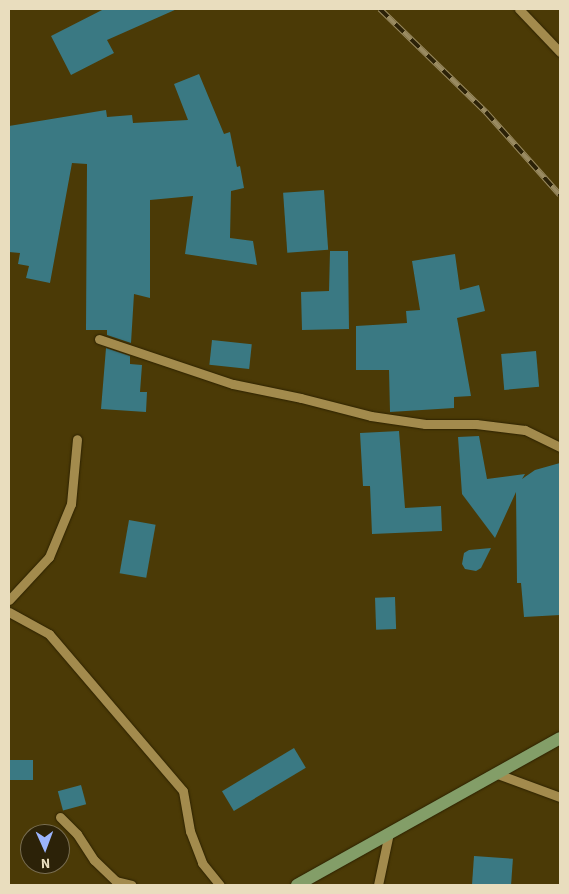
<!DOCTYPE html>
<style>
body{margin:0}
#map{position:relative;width:569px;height:894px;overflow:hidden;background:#4b3a06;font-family:"Source Sans 3",sans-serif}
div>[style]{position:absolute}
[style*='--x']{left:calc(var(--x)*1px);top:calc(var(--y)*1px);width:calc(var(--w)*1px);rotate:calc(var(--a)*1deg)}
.building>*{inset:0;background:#3a7983;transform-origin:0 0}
.roads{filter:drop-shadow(0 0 1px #2d2201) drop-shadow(0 0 1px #2d2201)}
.minor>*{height:9px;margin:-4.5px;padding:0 4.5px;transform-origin:4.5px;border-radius:4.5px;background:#a38b4d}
.major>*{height:12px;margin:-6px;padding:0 6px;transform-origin:6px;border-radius:6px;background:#839e68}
.rail>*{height:5.5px;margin-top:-2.75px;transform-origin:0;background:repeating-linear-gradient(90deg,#2c2208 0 11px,#998a61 0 22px);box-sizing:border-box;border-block:1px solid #998a61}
span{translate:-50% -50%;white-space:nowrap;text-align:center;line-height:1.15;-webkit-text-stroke:4px #2c2208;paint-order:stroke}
.frame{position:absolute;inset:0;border:10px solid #e9ddbe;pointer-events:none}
.north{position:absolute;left:20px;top:824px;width:50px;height:50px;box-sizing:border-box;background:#2c2208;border:1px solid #786d51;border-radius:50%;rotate:178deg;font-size:14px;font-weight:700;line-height:20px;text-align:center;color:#e9ddbe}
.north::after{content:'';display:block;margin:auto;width:18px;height:22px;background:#9bb4fd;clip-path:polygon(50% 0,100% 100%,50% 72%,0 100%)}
</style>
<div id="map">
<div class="building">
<i style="clip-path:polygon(104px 9px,177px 9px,107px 40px,114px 53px,71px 75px,51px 36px)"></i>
<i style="clip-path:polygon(199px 74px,224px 134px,230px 132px,237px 167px,240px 166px,244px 188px,231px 191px,230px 238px,253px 241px,257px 265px,185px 254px,193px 196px,150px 200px,150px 298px,134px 294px,131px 343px,107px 335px,107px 330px,86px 330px,87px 164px,72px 163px,50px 283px,26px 278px,29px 266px,18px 264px,20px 253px,9px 252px,9px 126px,106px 110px,107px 117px,132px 115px,133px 123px,188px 120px,174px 84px)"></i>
<i style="left:324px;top:190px;width:60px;height:41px;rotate:86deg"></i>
<i style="clip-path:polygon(330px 251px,348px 251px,349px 329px,302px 330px,301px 292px,329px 291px)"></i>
<i style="clip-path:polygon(455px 254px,460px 290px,479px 285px,485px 311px,457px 318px,471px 396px,454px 397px,454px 408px,390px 412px,389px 370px,356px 370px,356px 326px,407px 323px,406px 311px,420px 310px,412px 261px)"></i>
<i style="left:212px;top:340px;width:40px;height:25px;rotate:6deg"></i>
<i style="clip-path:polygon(106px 348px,130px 356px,130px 364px,142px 365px,140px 392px,147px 392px,146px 412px,101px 409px)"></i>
<i style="left:536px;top:351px;width:36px;height:35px;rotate:85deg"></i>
<i style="clip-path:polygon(399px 431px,405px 508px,441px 506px,442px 531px,372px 534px,370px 486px,363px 486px,360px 433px)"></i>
<i style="clip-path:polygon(479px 436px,487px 479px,525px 474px,522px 479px,535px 470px,560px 463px,560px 615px,524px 617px,521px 583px,517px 583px,516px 492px,495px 538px,462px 494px,458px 437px)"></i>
<i style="left:129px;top:520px;width:27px;height:54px;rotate:10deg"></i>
<i style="clip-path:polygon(491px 548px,481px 568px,476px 571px,465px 569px,462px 564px,464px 553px,469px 550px)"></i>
<i style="left:395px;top:597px;width:32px;height:20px;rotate:88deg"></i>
<i style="left:294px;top:748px;width:23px;height:84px;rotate:59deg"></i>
<i style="left:9px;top:760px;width:24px;height:20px"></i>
<i style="left:81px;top:785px;width:20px;height:24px;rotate:75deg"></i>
<i style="left:474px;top:856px;width:39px;height:29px;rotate:4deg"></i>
</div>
<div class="roads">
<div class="minor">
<i style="--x:519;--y:9;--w:59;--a:46.4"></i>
<i style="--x:99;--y:339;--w:141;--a:18.6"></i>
<i style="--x:233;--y:384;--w:69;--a:11.6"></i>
<i style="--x:301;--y:398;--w:72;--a:14.4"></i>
<i style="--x:371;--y:416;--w:55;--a:8.4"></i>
<i style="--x:425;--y:424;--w:51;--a:0"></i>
<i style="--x:476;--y:424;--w:49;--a:7"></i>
<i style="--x:525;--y:430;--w:39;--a:26"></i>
<i style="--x:9;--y:600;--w:59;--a:-47.1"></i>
<i style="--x:49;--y:557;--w:57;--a:-67.5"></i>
<i style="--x:71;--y:504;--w:65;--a:-84.7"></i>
<i style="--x:9;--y:612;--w:46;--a:28.8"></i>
<i style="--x:49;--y:634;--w:206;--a:49.5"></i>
<i style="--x:183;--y:791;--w:41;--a:80.1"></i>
<i style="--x:190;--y:831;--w:34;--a:69"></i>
<i style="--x:202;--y:863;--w:28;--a:51"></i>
<i style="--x:495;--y:773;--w:69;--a:20.3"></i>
<i style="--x:60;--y:817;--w:24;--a:45"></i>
<i style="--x:77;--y:834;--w:31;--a:57"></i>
<i style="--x:94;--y:860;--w:30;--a:44"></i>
<i style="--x:116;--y:881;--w:16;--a:14"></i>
<i style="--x:378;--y:885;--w:53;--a:-78.1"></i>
</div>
<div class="major">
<i style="--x:297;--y:885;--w:301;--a:-29.2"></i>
</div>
</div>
<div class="rail">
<i style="--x:380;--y:9;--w:148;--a:44.2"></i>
<i style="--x:486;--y:112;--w:111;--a:48.3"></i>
</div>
<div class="frame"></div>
<div class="north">N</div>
</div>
